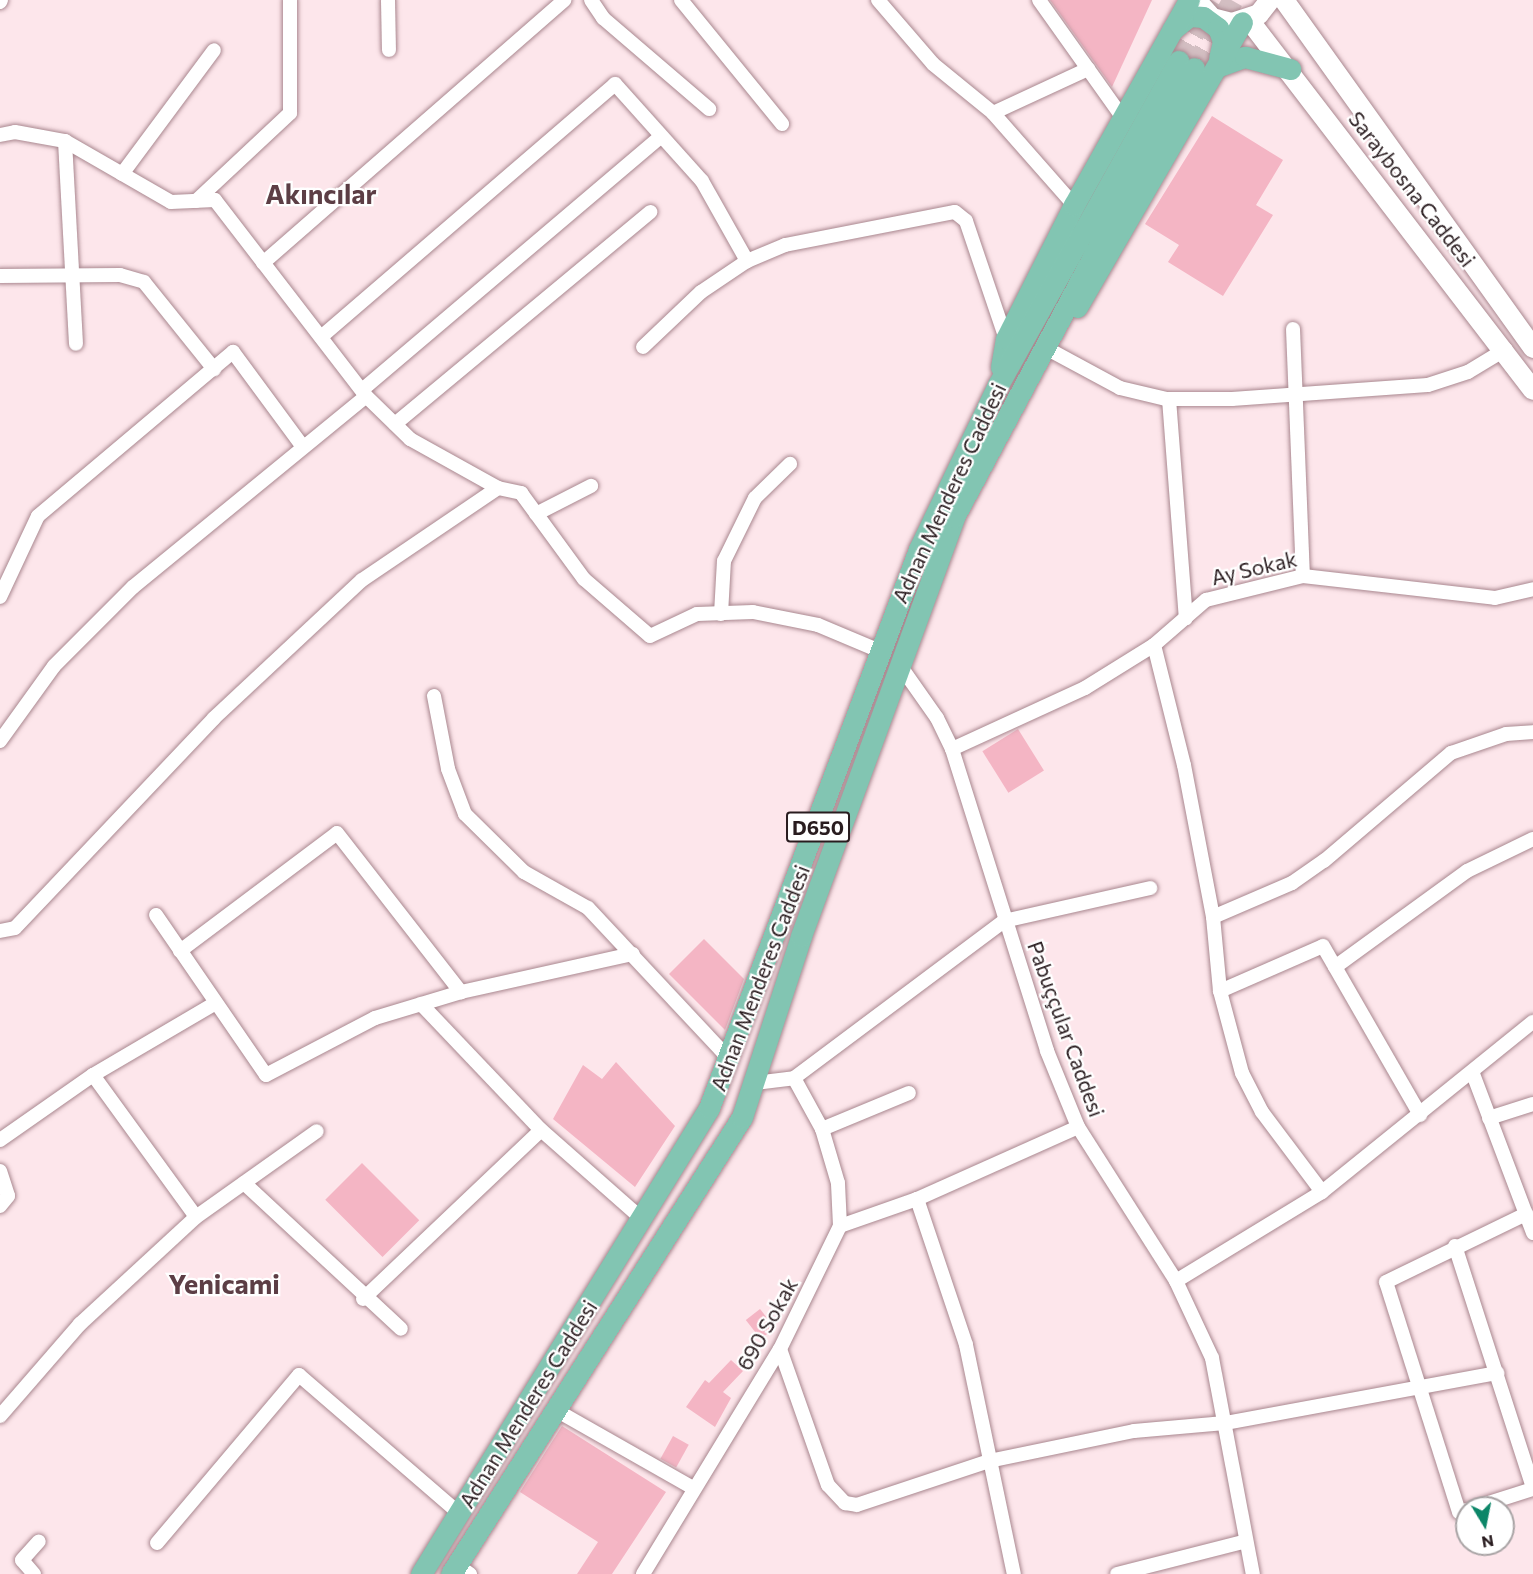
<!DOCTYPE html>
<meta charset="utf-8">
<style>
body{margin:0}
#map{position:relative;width:1533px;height:1574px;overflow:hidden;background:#fde6eb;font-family:Commissioner,sans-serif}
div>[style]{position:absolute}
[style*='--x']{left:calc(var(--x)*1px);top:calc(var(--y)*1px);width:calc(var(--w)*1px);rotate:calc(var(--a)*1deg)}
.building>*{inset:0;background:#f4b5c4;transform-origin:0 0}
.primary-tunnel>*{height:21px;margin-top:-10.5px;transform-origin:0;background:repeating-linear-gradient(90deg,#d3bec2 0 21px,transparent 0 31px)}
.roads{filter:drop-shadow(0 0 2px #a9878f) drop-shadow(0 0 2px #a9878f)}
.minor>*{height:14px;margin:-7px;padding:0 7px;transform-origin:7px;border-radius:7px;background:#fff}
.secondary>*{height:20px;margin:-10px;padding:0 10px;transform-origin:10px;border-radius:10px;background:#fff}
.primary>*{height:21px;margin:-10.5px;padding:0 10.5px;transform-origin:10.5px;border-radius:10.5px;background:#82c5b2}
span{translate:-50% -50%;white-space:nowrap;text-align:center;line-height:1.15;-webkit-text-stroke:4.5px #fff;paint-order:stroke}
.shield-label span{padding:2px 4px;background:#fff;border:2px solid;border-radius:4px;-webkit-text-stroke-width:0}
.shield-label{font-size:20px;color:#291c1f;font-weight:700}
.street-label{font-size:21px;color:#291c1f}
.district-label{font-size:27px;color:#5c3e45;font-weight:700}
.north{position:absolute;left:1455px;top:1496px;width:60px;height:60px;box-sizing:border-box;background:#fff;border:2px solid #a9a4a5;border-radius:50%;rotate:170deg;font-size:16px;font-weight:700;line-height:24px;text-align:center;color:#291c1f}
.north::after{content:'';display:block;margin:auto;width:21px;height:27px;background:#0c8668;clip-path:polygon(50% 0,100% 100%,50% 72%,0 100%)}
</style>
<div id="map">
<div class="building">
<i style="clip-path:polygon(1050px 0,1152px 0,1112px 87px)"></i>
<i style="clip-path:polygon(1212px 116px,1283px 160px,1256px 205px,1273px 215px,1223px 296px,1168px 262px,1179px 245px,1145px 224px)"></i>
<i style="left:1018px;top:729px;width:49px;height:42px;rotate:58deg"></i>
<i style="clip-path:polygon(704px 939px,744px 979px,725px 1030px,669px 974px)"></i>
<i style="clip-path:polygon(616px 1062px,675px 1126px,635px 1187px,553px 1119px,583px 1065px,602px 1079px)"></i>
<i style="left:362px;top:1163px;width:81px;height:52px;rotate:45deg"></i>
<i style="left:760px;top:1309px;width:24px;height:18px;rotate:52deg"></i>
<i style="clip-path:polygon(731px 1360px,743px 1371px,723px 1392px,731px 1398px,715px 1427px,686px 1407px,705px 1380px,709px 1383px)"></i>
<i style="clip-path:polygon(562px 1426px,666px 1492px,612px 1574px,577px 1574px,598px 1542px,520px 1492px)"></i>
<i style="left:673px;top:1436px;width:18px;height:26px;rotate:29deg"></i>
</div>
<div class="primary-tunnel">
<i style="--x:1178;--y:61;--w:70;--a:-60.2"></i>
<i style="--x:1194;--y:68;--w:78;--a:-60.2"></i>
</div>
<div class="roads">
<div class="minor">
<i style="--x:388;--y:0;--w:50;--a:88.9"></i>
<i style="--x:591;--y:0;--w:22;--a:56"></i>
<i style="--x:603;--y:18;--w:140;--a:40.6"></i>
<i style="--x:681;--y:0;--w:160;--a:50.8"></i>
<i style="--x:878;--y:0;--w:84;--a:49.3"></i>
<i style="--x:933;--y:64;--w:77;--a:39.2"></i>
<i style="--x:993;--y:113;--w:123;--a:48.6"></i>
<i style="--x:1039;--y:0;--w:143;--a:54.6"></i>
<i style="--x:0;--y:2;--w:2;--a:-63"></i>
<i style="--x:993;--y:113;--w:105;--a:-24.9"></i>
<i style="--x:0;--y:135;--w:15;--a:-11"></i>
<i style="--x:15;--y:132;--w:51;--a:10.2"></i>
<i style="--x:65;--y:141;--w:122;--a:29.9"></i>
<i style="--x:171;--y:202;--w:44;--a:-2.6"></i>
<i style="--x:215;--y:200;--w:247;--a:52.4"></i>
<i style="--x:366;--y:396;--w:62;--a:44.3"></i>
<i style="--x:410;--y:439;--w:101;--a:29.1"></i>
<i style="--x:498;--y:488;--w:24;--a:12"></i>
<i style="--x:521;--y:493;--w:107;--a:53.8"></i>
<i style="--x:584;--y:579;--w:87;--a:40.8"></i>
<i style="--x:650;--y:636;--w:52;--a:-25.1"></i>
<i style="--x:697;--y:614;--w:56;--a:-2"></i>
<i style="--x:753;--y:612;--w:66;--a:11.3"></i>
<i style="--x:818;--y:625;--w:67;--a:22.8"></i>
<i style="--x:65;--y:141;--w:203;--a:86.9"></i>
<i style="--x:122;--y:174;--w:154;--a:-53.4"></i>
<i style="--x:196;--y:201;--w:129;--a:-43.1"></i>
<i style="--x:290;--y:113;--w:113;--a:-90"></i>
<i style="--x:263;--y:263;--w:400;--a:-41.1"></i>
<i style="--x:0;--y:276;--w:120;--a:-0.5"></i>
<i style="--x:120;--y:275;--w:25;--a:16"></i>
<i style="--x:144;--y:282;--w:112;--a:51.2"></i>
<i style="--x:1293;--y:329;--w:247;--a:87.7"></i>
<i style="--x:321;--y:337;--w:388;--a:-40.7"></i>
<i style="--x:615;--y:84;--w:130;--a:48.1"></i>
<i style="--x:702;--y:181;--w:92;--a:60.6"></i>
<i style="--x:643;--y:347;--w:80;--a:-43.5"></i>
<i style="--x:701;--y:292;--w:55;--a:-34"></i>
<i style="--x:747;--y:261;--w:41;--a:-22.8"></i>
<i style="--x:785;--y:245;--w:173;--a:-11"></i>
<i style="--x:955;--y:212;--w:14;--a:39"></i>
<i style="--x:966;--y:221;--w:125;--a:71.3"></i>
<i style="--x:1046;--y:348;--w:84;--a:28.4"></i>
<i style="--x:1120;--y:388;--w:47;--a:13.4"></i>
<i style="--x:1166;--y:399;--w:66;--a:0"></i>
<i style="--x:1232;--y:399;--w:196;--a:-4.1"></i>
<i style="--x:1428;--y:385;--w:42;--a:-18"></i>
<i style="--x:1468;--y:372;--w:44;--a:-31.2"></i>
<i style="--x:362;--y:390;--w:392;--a:-40.3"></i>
<i style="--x:1169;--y:399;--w:220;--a:85.6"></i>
<i style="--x:395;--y:424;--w:332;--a:-39.7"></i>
<i style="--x:536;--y:514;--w:62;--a:-27"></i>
<i style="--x:0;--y:597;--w:89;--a:-64.9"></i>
<i style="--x:38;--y:516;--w:255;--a:-40.1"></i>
<i style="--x:233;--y:352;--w:118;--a:53.6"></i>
<i style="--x:721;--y:614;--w:53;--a:-86.8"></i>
<i style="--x:724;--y:561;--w:70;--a:-63.8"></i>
<i style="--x:755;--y:498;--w:49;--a:-44.2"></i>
<i style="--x:1154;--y:645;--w:124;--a:76"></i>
<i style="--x:1184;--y:765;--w:155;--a:79.2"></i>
<i style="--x:1213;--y:917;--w:74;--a:84.6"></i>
<i style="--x:1220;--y:991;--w:85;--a:75"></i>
<i style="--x:1242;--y:1073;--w:44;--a:62.9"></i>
<i style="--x:1262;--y:1112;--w:100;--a:53.1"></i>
<i style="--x:899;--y:664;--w:66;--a:54.9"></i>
<i style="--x:937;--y:718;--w:34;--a:64"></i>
<i style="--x:952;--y:749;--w:317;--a:72.5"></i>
<i style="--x:1047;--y:1051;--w:82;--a:67.8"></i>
<i style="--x:1078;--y:1127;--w:183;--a:57.5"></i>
<i style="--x:1176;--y:1281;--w:85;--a:64.9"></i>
<i style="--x:1212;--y:1358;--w:220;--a:79.3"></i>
<i style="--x:434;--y:696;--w:74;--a:79.1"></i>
<i style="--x:448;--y:769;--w:48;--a:69.3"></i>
<i style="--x:465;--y:814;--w:83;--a:44.5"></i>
<i style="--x:524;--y:872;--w:73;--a:29.4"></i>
<i style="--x:588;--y:908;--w:208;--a:46.9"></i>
<i style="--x:0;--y:741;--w:92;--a:-54.2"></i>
<i style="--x:54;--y:666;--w:112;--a:-45"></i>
<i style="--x:133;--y:587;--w:301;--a:-39.3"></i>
<i style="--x:952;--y:749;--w:146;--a:-24.6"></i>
<i style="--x:1085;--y:688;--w:81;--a:-31.9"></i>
<i style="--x:1154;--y:645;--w:69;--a:-40.9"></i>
<i style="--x:1206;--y:600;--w:100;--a:-13.9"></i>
<i style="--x:1303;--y:576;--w:193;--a:6.5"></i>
<i style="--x:1495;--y:598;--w:39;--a:-13"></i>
<i style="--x:156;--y:915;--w:194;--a:55.5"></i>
<i style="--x:266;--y:1075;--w:123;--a:-27.6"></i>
<i style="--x:375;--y:1018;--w:90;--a:-16.8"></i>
<i style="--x:461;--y:992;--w:176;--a:-12.5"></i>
<i style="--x:1213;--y:917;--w:86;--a:-23.3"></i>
<i style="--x:1292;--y:883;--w:39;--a:-35"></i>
<i style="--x:1324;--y:861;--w:167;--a:-40.4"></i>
<i style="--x:1451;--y:753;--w:58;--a:-19.1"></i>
<i style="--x:1506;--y:734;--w:27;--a:-4"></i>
<i style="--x:0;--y:931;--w:15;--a:-11"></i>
<i style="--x:15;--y:928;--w:289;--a:-46.5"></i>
<i style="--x:214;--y:718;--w:202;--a:-43"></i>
<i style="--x:362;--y:580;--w:164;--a:-34.1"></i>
<i style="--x:180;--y:951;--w:196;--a:-36.9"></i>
<i style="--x:337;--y:833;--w:202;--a:52.1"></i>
<i style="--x:1335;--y:967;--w:163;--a:-36"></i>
<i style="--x:1467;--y:871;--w:73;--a:-25.9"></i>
<i style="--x:1220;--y:991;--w:112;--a:-23.6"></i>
<i style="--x:1323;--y:946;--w:195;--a:60.1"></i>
<i style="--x:421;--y:1004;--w:174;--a:46.4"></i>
<i style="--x:541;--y:1130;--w:136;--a:41.4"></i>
<i style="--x:1473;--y:1074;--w:170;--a:69.3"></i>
<i style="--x:93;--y:1075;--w:175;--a:54"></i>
<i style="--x:755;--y:1083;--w:39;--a:-7"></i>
<i style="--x:794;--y:1078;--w:262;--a:-36.8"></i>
<i style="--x:1004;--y:921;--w:150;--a:-12.7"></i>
<i style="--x:1489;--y:1118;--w:46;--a:-17.7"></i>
<i style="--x:822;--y:1129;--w:94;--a:-22.5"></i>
<i style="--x:0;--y:1140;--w:113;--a:-35"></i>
<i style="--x:93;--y:1075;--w:140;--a:-30.4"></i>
<i style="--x:0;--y:1171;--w:26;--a:72"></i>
<i style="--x:8;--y:1196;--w:13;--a:129"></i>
<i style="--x:244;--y:1183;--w:214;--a:42.9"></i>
<i style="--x:917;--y:1199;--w:154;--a:71.4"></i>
<i style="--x:966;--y:1345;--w:234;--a:78.2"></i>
<i style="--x:840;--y:1226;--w:82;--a:-19.3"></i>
<i style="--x:917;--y:1199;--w:176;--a:-24.1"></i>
<i style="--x:1455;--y:1246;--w:253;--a:72.1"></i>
<i style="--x:1176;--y:1281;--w:171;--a:-31.4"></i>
<i style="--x:1322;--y:1192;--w:271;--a:-38.9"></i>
<i style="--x:363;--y:1299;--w:245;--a:-43.5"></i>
<i style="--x:780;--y:1349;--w:144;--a:70.6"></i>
<i style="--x:828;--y:1485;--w:25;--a:47"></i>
<i style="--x:845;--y:1503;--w:12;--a:9"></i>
<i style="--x:857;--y:1505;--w:139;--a:-18.4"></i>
<i style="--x:989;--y:1461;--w:148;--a:-11.7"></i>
<i style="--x:1134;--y:1431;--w:91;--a:-5"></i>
<i style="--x:1225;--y:1423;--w:277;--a:-10.4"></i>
<i style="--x:554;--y:1409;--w:160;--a:29.6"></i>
<i style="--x:0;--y:1416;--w:122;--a:-49"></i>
<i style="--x:80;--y:1324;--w:158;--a:-42.7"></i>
<i style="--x:196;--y:1217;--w:148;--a:-35.4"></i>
<i style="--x:1473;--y:1508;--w:63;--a:-17.6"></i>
<i style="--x:1467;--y:1510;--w:8;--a:166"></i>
<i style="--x:1459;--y:1512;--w:241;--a:-107.6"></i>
<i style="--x:1386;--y:1282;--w:156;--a:-25.9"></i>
<i style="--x:157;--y:1543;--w:220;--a:-49.8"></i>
<i style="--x:299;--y:1375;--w:213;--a:40.8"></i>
<i style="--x:457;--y:1565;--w:16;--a:35"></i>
<i style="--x:34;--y:1574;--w:18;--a:-131"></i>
<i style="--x:22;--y:1560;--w:25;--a:-48"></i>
<i style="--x:643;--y:1574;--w:263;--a:-58.7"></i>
<i style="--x:780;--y:1349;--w:137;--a:-64"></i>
<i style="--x:840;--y:1226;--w:43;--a:-92.7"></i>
<i style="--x:838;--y:1183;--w:56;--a:-106.5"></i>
<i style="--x:822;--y:1129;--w:58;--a:-118.8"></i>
<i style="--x:1117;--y:1574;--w:130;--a:-14.3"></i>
</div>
<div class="secondary">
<i style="--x:1196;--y:0;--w:24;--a:48"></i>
<i style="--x:1212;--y:18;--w:21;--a:14"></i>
<i style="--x:1232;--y:23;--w:28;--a:-18"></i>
<i style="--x:1259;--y:14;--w:18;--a:-52"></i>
<i style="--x:1284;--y:0;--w:428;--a:54.4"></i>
<i style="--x:1249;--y:20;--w:466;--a:52.5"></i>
</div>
<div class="primary">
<i style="--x:1172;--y:30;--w:22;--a:-39"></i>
<i style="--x:1189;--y:16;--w:14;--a:4"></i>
<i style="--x:1203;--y:17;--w:19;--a:36"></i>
<i style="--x:1218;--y:28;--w:14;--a:69"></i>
<i style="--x:1223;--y:41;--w:17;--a:103"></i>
<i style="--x:1217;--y:67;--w:30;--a:-20"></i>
<i style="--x:1245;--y:57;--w:47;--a:14.9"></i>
<i style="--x:1077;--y:307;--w:329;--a:-59.9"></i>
<i style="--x:1001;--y:367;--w:28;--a:-80"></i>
<i style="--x:1006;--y:339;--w:150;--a:-63.1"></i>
<i style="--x:1074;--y:205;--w:235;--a:-60.7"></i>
<i style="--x:421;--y:1574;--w:548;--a:-58.28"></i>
<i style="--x:709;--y:1108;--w:597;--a:-69.41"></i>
<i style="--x:919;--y:549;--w:182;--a:-64.3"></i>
<i style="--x:998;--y:385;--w:371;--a:-60.9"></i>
<i style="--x:451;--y:1574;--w:542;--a:-57.51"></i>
<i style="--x:742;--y:1117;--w:190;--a:-71.9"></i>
<i style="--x:801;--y:936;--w:446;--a:-69.9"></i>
<i style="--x:954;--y:517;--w:509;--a:-61.87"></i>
</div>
</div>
<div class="shield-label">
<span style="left:818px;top:827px">D650</span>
</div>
<div class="street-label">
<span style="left:1412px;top:189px;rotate:52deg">Saraybosna Caddesi</span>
<span style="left:949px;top:493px;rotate:-65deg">Adnan Menderes Caddesi</span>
<span style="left:1254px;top:568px;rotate:-13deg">Ay Sokak</span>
<span style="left:760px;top:978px;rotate:-69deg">Adnan Menderes Caddesi</span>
<span style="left:1066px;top:1029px;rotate:70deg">Pabuççular Caddesi</span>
<span style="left:767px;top:1324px;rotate:-61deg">690 Sokak</span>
<span style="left:528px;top:1404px;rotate:-58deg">Adnan Menderes Caddesi</span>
</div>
<div class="district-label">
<span style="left:321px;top:194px">Akıncılar</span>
<span style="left:224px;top:1284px">Yenicami</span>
</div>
<div class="north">N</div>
</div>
